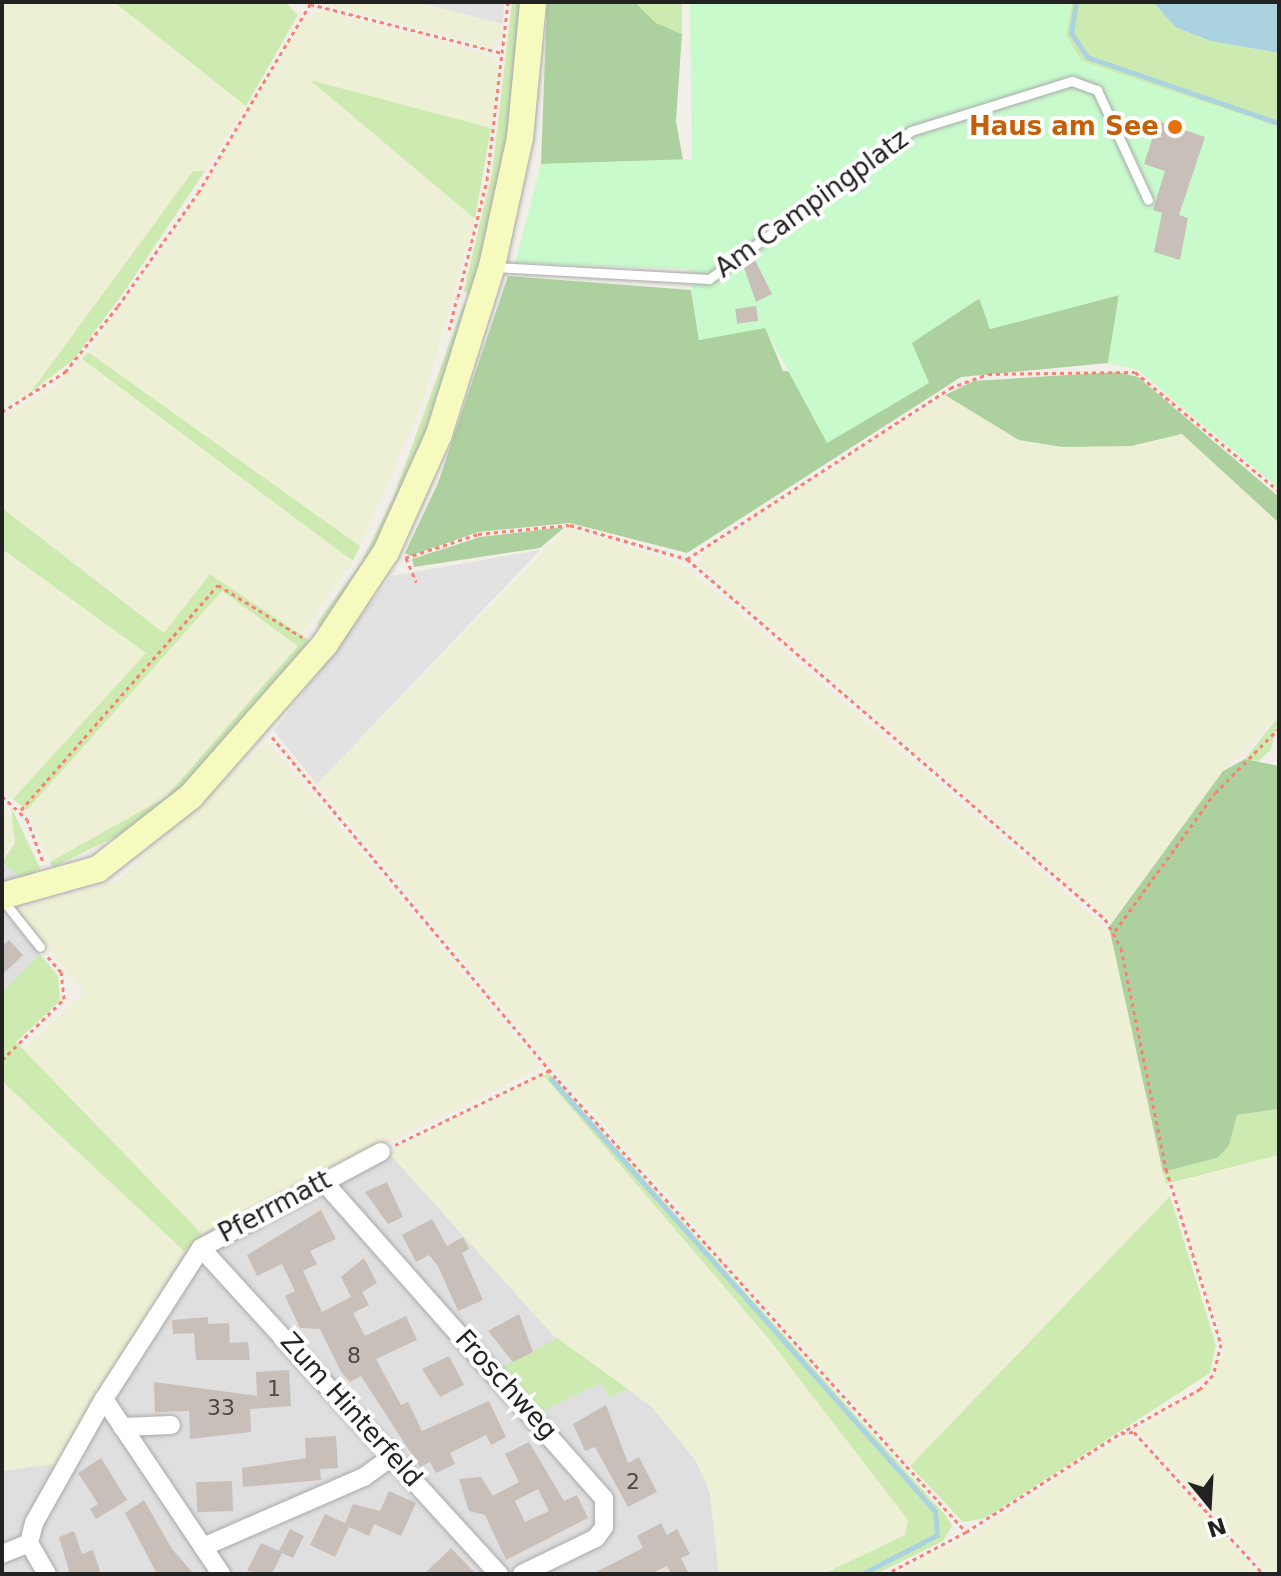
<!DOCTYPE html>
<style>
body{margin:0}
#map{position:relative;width:1281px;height:1576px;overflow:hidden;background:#f2efe9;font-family:"DejaVu Sans",sans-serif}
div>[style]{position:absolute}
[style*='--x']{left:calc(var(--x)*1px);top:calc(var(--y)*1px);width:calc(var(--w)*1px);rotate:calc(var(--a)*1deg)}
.residential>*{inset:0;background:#e0dfdf}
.farmland>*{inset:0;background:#eef0d5}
.grass>*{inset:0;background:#cdebb0}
.forest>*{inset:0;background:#add19e}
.park>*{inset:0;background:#c8facc}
.parking>*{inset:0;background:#e2e2e2}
.water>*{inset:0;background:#aad3df}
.stream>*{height:5px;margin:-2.5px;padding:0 2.5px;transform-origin:2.5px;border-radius:2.5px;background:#aad3df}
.building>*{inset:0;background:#c7bfb8;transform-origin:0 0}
.path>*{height:3px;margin-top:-1.5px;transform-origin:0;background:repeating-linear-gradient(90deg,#fa8072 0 4px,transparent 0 8px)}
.roads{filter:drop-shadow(0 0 2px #a9a9a9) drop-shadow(0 0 2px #a9a9a9)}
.lane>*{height:9px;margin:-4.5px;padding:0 4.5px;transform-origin:4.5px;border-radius:4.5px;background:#fff}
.street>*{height:18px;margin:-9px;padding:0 9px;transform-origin:9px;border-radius:9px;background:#fff}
.secondary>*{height:26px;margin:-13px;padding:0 13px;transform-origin:13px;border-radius:13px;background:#f7fabf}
.dots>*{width:22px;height:22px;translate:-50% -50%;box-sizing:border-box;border:4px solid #fff;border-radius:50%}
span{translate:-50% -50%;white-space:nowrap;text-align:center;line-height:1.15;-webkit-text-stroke:8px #fff;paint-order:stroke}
.number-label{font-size:22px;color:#4b4948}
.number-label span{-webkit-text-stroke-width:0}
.food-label{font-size:26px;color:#c56008;font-weight:700}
.right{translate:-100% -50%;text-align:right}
.street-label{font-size:26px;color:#222}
.frame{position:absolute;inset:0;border:4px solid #222;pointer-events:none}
.north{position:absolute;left:1169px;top:1464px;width:80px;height:80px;-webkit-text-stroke:6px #fff;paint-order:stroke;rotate:162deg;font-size:22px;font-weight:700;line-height:32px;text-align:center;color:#222}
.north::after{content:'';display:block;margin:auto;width:28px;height:36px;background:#222;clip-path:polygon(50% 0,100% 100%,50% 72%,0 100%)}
</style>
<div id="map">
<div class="residential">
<i style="clip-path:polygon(2px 864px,21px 875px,7px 915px,40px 954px,2px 992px)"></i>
<i style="clip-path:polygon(381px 1144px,553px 1335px,651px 1406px,697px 1461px,710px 1493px,719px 1574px,2px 1574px,2px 1471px,59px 1463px,188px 1246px,205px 1231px)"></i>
</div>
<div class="farmland">
<i style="clip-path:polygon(2px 2px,114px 2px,246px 106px,205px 171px,193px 171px,30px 393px,2px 408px)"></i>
<i style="clip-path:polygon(316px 2px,504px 2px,502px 36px,491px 48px)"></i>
<i style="clip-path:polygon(322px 11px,490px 55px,499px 69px,491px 128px,312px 81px,475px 219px,422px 404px,360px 546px,88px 352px,178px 228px,303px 21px)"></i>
<i style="clip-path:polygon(82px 359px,353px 561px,301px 635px,211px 575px,165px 633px,2px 508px,2px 417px,52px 389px)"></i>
<i style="clip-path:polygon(945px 395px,1019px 440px,1062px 447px,1182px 434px,1279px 523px,1279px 716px,1223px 771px,1112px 922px,698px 564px,706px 550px)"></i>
<i style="clip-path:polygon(567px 527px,682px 564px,1114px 935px,1170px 1196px,910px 1466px,549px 1063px,317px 784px)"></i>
<i style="clip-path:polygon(2px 549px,146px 653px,13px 799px,2px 791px)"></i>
<i style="clip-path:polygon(222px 591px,299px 646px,166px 797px,50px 862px,27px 810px)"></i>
<i style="clip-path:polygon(267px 741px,541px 1067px,202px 1234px,23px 1049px,85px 992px,15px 909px,116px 882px)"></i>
<i style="clip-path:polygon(2px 800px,17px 830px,2px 861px)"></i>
<i style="clip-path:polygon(544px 1076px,809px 1389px,909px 1520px,905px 1535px,823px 1574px,719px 1574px,710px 1493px,696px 1461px,651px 1406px,553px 1335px,388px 1152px)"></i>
<i style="clip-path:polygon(2px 1081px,184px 1251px,59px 1463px,2px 1471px)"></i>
<i style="clip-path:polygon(1279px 1155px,1279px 1574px,1269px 1574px,1138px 1430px,1212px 1382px,1225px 1350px,1174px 1183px)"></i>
<i style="clip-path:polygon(1124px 1436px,1141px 1443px,1258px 1574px,893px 1574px,978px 1531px)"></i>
</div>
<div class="grass">
<i style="clip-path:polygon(114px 2px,285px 2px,298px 15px,246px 106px)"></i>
<i style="clip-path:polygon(512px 2px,524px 2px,518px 92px,472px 297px,464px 290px,492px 173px)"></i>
<i style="clip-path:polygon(636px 2px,682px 2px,682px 34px,656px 23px)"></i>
<i style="clip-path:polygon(1072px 2px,1153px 2px,1175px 27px,1209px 41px,1279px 53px,1279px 127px,1081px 61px,1066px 35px)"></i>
<i style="clip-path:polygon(310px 80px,491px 128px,475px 219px)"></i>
<i style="clip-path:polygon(193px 171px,205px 171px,124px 292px,74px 359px,30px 393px)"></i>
<i style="clip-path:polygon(464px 303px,469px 307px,401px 505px,322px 635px,317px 623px,361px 563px,393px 498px)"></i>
<i style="clip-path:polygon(88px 352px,360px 546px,353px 561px,82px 359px)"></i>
<i style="clip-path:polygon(2px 508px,164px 633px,210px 574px,313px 643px,200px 775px,142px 824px,53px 867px,50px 862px,166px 797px,298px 646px,222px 591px,27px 810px,13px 799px,146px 653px,2px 549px)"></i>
<i style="clip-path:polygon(1279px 716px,1271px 750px,1259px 761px,1245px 759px)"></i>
<i style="clip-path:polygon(11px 807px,40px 868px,23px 880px,2px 862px,15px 843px)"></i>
<i style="clip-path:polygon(40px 954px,58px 976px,60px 1001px,16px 1042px,202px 1234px,184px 1251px,2px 1081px,2px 992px)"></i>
<i style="clip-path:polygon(549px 1073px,947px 1517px,952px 1526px,943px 1541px,876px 1574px,823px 1574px,905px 1535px,908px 1520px,771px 1342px,544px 1076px)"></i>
<i style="clip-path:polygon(1279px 1109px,1279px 1155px,1166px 1184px,1163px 1172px,1217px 1158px,1229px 1146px,1237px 1115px)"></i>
<i style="clip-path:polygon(1170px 1196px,1216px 1345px,1210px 1373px,986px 1518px,963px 1522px,910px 1466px)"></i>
<i style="clip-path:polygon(557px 1338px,628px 1389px,609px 1397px,600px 1383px,543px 1411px,503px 1367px)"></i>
</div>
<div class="forest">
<i style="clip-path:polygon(547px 2px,635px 2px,656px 23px,682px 34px,676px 121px,683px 160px,541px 164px)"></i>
<i style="clip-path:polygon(508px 276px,691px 290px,699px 340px,765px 327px,783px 371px,928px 383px,911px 343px,980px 298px,990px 329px,1119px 295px,1108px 363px,961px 377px,687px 553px,570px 523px,478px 532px,410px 556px,405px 553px,438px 483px)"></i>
<i style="clip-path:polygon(1117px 372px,1138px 377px,1279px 497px,1279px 523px,1182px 434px,1131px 446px,1062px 447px,1019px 440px,945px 395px,974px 381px)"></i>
<i style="clip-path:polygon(565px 527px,540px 548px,414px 567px,412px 559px,480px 537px)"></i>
<i style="clip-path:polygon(1245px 759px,1279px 766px,1279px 1109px,1237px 1115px,1229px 1146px,1217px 1158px,1163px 1172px,1109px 927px,1223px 771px)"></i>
</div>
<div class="park">
<i style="clip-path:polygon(690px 2px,1072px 2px,1066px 35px,1081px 61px,1279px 127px,1279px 489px,1138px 370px,1108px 363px,1119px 295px,990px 329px,979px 298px,912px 343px,929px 383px,827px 443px,765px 328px,699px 340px,689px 269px,515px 263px,541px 164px,692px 159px)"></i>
</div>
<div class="parking">
<i style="clip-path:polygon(417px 2px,504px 2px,503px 24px)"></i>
<i style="clip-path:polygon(540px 550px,317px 784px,274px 731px,391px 576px)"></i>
</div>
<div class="water">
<i style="clip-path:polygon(1153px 2px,1279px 2px,1279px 53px,1210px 41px,1175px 27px)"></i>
</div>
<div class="stream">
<i style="--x:1076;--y:2;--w:31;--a:99"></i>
<i style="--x:1071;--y:33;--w:29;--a:56"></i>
<i style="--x:1087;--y:57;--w:203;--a:19"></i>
<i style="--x:551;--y:1079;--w:578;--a:48.37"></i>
<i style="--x:935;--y:1511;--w:24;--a:85"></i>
<i style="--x:937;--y:1535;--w:85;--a:152.5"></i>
</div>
<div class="building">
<i style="clip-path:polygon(1158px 121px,1205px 137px,1179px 215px,1188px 218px,1180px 260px,1154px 252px,1162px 213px,1153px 210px,1165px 171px,1144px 164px)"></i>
<i style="clip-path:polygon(755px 260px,772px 294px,756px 302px,743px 265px)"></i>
<i style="left:756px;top:306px;width:15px;height:21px;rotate:82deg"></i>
<i style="clip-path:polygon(9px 940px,23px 955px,2px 975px,2px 946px)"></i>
<i style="clip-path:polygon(387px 1182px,403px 1217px,388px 1224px,365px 1192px)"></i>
<i style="clip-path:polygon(321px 1210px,336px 1239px,310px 1251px,317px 1264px,303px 1271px,322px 1312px,351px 1297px,341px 1277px,364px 1258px,377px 1283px,362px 1292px,369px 1305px,353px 1313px,365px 1336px,406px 1316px,417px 1340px,376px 1359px,401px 1405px,408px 1402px,422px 1431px,489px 1401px,506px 1437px,491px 1445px,486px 1435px,450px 1453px,455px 1464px,436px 1473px,430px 1462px,420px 1467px,361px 1376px,350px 1382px,341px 1372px,320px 1329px,300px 1328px,285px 1296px,295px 1291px,282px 1264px,257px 1276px,247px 1255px)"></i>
<i style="clip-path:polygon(432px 1219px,447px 1246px,463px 1237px,469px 1249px,462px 1253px,483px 1300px,458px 1311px,438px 1266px,429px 1255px,416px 1262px,402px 1235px)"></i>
<i style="clip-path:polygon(519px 1314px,533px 1352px,513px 1362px,488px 1331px)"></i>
<i style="clip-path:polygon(208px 1317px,208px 1324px,229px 1323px,230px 1343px,248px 1342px,250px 1360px,196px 1360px,194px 1333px,173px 1334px,172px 1320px)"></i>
<i style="clip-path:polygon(449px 1356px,464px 1385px,440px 1397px,422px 1369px)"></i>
<i style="clip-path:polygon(289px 1370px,291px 1406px,250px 1409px,251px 1432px,190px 1439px,189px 1411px,155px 1412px,154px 1382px,257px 1396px,256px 1372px)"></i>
<i style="clip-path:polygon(606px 1405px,628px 1463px,639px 1457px,657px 1492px,628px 1507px,595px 1447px,585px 1451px,573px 1424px)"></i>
<i style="clip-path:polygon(336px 1436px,338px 1468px,320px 1469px,321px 1480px,243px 1487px,242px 1468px,306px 1458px,305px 1438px)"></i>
<i style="clip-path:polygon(evenodd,529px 1442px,564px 1501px,577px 1495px,588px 1518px,506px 1560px,485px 1515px,469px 1511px,459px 1479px,481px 1477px,493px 1496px,519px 1482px,505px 1454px,529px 1442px,538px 1489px,549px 1511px,525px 1522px,515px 1501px,538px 1489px)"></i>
<i style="clip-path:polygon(101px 1458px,127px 1500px,96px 1519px,90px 1509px,98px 1504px,78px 1473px)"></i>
<i style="left:232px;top:1481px;width:30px;height:36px;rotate:88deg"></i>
<i style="clip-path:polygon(389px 1491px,416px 1503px,401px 1536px,374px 1524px,369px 1536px,349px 1527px,335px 1557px,310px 1545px,325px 1514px,345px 1523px,353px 1504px,380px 1511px)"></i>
<i style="clip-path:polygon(144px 1500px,172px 1549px,194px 1574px,157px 1574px,125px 1513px)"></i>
<i style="clip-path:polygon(661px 1523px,667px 1535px,677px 1529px,690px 1554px,681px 1558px,689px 1574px,671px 1574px,667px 1566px,651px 1574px,592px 1574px,643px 1548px,637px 1536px)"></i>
<i style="clip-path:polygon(290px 1529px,304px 1536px,293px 1558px,282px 1553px,272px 1574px,247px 1571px,261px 1543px,279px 1551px)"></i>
<i style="clip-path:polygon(74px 1531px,82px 1554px,93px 1550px,101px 1574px,70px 1574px,59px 1537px)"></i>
<i style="clip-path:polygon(451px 1548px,476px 1574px,424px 1574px,442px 1557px)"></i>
</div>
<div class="path">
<i style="--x:458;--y:297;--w:121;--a:-76.1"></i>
<i style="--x:487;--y:180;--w:128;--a:-83.3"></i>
<i style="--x:449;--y:330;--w:33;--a:-76"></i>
<i style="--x:2;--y:412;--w:75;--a:-32.4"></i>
<i style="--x:65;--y:372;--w:85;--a:-51.2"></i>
<i style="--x:118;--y:306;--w:138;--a:-54.7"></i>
<i style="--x:198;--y:193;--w:220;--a:-59.3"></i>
<i style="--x:310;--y:4;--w:198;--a:14.3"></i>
<i style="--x:502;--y:53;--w:51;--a:-83.3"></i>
<i style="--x:405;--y:558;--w:77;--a:-18.2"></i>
<i style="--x:478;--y:534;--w:92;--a:-5.6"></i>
<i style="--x:570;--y:525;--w:122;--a:16.2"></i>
<i style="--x:687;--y:559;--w:552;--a:40.74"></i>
<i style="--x:1105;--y:919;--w:33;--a:61"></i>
<i style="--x:1121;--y:948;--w:226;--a:78.5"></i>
<i style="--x:1166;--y:1169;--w:183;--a:72.6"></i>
<i style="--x:1221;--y:1344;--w:32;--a:104"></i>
<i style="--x:1213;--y:1375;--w:19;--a:133"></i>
<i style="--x:1200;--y:1389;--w:90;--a:150.9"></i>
<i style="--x:406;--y:558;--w:26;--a:67"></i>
<i style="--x:687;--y:559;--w:314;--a:-33"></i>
<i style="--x:950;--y:388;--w:40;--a:-20.2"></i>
<i style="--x:988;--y:374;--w:147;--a:-0.8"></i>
<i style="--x:1135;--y:372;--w:187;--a:39.6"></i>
<i style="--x:272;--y:737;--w:447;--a:50.2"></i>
<i style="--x:558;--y:1080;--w:609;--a:47.93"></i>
<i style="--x:966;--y:1532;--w:90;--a:152.3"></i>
<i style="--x:2;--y:796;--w:34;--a:43"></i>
<i style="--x:27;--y:819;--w:46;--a:69.6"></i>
<i style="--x:21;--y:810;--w:299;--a:-48.8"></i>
<i style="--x:218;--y:585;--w:99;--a:31.8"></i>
<i style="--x:1115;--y:931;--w:170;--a:-54.1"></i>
<i style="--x:1215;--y:793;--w:91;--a:-45.4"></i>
<i style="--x:2;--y:1060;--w:87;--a:-44.5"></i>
<i style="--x:64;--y:999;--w:27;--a:-96"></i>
<i style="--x:61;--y:972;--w:21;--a:-131"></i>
<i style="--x:395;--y:1145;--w:172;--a:-25.8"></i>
<i style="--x:966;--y:1532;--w:184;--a:-32.6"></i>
<i style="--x:1121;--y:1433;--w:13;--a:-4"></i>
<i style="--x:1134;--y:1432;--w:192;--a:47.7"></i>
</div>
<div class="roads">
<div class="lane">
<i style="--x:495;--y:267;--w:214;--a:3.2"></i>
<i style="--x:709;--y:279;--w:250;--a:-36.2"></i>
<i style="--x:911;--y:131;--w:169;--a:-17.3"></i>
<i style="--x:1072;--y:81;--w:27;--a:20"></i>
<i style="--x:1097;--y:90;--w:121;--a:65.1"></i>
<i style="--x:2;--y:899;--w:61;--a:51.6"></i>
</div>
<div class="street">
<i style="--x:323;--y:1181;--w:424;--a:48.5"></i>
<i style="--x:604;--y:1499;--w:28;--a:90"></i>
<i style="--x:604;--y:1527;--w:14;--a:126"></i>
<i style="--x:596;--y:1538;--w:82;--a:154.1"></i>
<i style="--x:201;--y:1248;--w:442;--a:47.6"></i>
<i style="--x:104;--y:1399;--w:211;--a:56.2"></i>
<i style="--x:122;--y:1427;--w:49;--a:-2.3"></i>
<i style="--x:29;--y:1543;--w:21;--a:-76"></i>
<i style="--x:34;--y:1523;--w:142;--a:-60.6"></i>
<i style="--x:104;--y:1399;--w:179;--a:-57.3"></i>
<i style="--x:201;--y:1248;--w:204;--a:-28.1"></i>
<i style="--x:29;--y:1543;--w:36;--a:60"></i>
<i style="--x:203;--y:1547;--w:176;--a:-23.5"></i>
<i style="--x:364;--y:1477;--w:36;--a:-36"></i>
<i style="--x:2;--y:1554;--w:29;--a:-22"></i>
</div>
<div class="secondary">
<i style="--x:2;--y:896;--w:100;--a:-15.7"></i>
<i style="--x:98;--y:869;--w:118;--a:-38.1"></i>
<i style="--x:191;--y:796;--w:203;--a:-48.6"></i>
<i style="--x:325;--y:644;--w:110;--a:-56.5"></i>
<i style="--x:386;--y:552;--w:129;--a:-65.8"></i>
<i style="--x:439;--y:434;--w:176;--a:-72.5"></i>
<i style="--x:492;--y:266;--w:131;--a:-77.7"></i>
<i style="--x:520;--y:138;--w:137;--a:-84.5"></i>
</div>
</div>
<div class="dots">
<i style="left:1175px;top:127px;background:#e8710a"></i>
</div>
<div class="number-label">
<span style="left:354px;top:1356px">8</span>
<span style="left:274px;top:1389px">1</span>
<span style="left:221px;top:1408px">33</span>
<span style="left:633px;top:1482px">2</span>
</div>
<div class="food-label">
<span class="right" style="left:1159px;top:127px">Haus am See</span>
</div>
<div class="street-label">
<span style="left:812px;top:204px;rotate:-36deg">Am Campingplatz</span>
<span style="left:275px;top:1207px;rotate:-28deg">Pferrmatt</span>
<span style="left:506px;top:1385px;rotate:48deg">Froschweg</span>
<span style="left:351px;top:1410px;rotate:48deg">Zum Hinterfeld</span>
</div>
<div class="frame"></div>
<div class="north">N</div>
</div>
